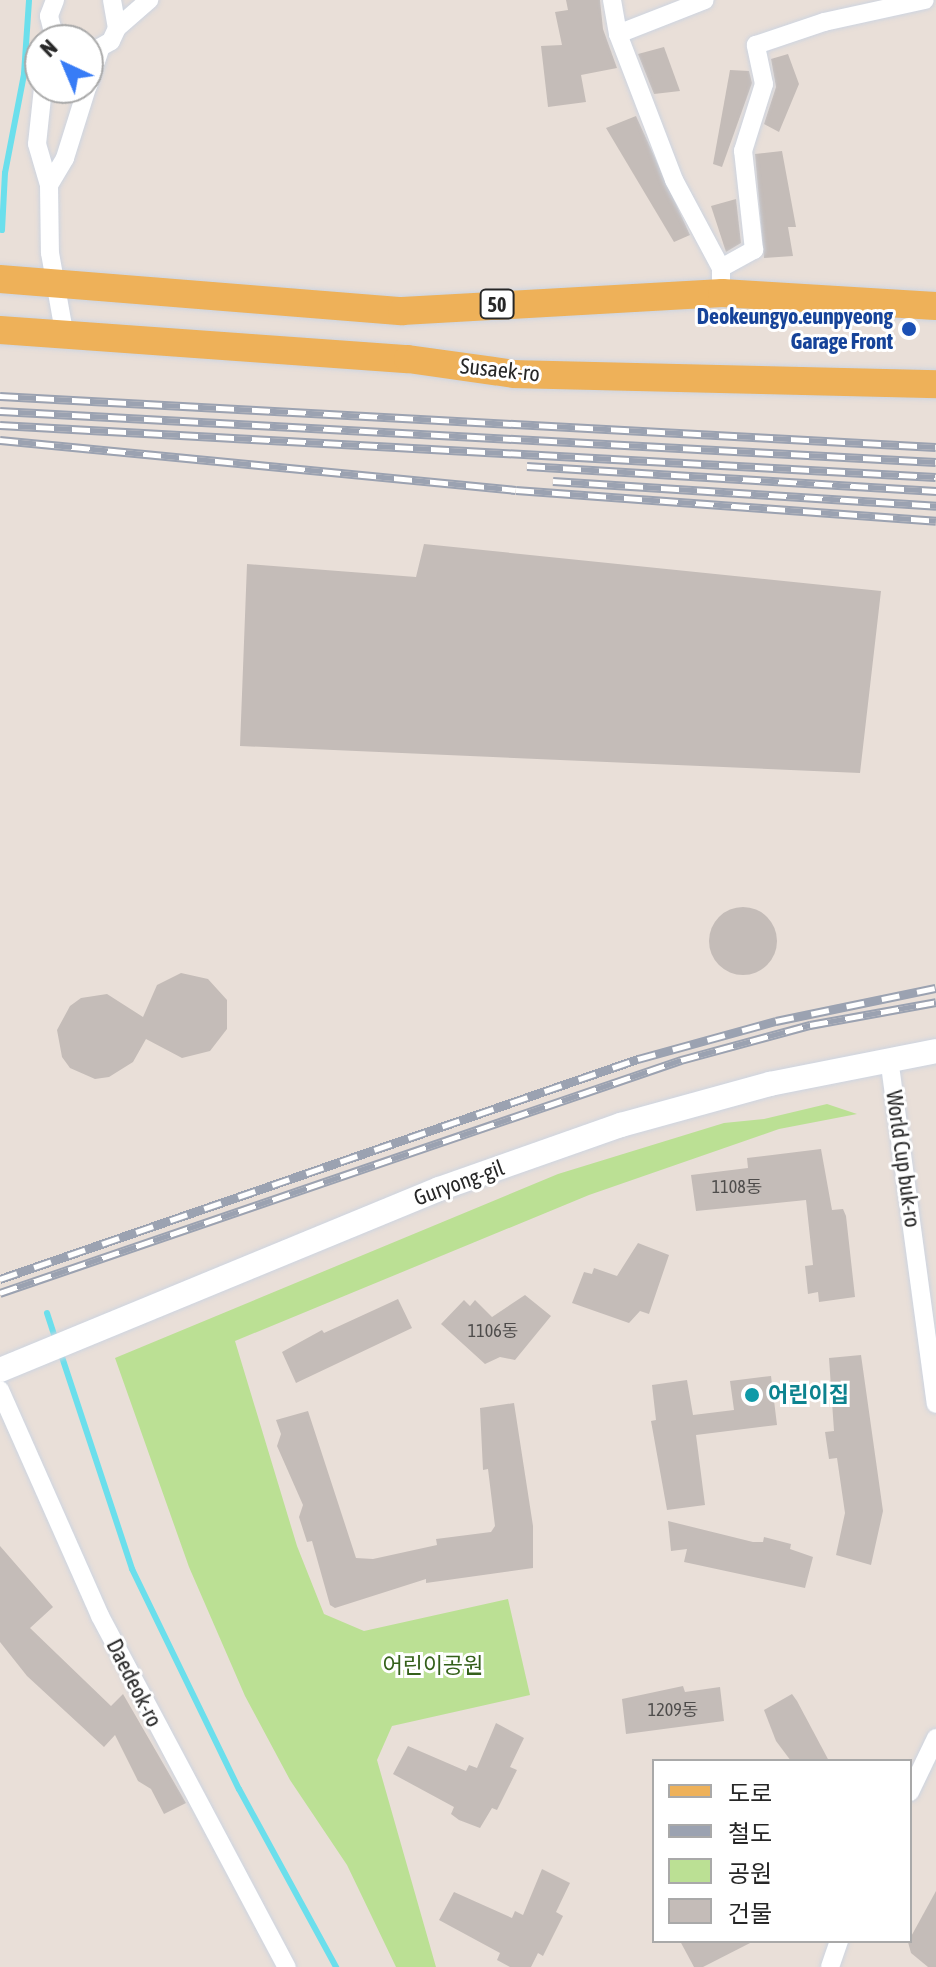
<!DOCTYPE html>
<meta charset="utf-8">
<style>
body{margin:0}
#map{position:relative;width:936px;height:1967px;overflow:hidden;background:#e9dfd8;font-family:"Asap Condensed","Noto Sans KR",sans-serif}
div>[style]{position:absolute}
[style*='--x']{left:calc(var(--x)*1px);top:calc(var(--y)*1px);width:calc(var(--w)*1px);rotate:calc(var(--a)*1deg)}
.green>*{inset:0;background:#bbe094}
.stream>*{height:6px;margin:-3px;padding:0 3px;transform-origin:3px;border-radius:3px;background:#6bdfec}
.building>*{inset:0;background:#c4bcb8}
.round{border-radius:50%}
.roads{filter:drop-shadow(0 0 2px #cdd4e0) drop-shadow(0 0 2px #cdd4e0)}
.street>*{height:18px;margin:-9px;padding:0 9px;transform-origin:9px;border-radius:9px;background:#fff}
.secondary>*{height:24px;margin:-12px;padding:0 12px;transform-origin:12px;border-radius:12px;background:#fff}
.primary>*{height:28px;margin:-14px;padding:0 14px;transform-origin:14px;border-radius:14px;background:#eeb159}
.rail>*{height:9px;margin-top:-4.5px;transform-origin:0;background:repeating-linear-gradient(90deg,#fff 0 18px,#9ba2b1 0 36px);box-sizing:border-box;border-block:2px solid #9ba2b1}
.dots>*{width:22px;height:22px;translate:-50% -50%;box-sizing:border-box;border:4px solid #fff;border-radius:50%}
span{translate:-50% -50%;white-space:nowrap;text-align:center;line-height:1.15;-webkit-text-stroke:6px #fff;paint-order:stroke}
.number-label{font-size:18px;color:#4e4c4b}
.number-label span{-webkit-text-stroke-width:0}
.shield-label span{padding:2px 6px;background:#fff;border:2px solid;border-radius:6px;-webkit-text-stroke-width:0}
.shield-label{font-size:20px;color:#272727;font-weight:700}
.transit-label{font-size:22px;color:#164399;font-weight:700}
.right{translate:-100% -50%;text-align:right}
.street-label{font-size:22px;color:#272727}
.culture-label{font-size:22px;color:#0d838f;font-weight:700}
.left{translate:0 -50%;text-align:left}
.park-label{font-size:22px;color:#34601a}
.legend{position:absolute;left:652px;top:1759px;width:260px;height:184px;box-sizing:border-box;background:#fff;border:2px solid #a9a9a9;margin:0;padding:10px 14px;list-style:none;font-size:24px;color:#272727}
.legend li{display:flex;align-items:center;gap:16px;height:40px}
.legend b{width:40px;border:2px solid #a9a9a9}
.north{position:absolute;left:24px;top:24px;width:80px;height:80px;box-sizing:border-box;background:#fff;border:2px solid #a9a9a9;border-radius:50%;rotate:316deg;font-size:22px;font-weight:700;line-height:32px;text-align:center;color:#272727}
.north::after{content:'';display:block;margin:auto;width:28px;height:36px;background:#387cf6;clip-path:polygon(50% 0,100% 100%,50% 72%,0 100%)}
</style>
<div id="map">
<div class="green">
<i style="clip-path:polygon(827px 1104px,857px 1114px,779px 1129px,589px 1195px,235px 1341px,297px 1546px,324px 1614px,364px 1631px,508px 1599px,530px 1695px,392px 1726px,377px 1760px,436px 1967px,396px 1967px,347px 1865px,290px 1780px,245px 1696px,189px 1567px,115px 1358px,558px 1174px,724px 1123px,764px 1119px)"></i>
</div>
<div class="stream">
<i style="--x:2;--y:230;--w:57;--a:-87"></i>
<i style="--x:5;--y:173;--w:101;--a:-79.1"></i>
<i style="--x:24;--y:74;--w:74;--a:-86.1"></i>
<i style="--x:47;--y:1313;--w:28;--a:72"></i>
<i style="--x:60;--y:1351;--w:230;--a:71.7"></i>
<i style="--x:132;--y:1569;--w:245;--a:64.1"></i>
<i style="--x:239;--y:1789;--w:203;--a:61.4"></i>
</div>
<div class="building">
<i style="clip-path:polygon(566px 0,600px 0,603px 29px,617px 68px,581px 75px,586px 102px,548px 107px,541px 46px,562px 45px,555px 12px,568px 10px)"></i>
<i style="clip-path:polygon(664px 47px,680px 91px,654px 94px,638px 54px)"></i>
<i style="clip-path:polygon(788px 54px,799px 84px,779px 132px,764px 124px,776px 87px,771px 59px)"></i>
<i style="clip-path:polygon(730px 70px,749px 71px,752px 83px,722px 167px,713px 164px)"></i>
<i style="clip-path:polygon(636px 116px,690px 235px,674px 242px,606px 128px)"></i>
<i style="clip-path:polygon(782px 151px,796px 227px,788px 227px,793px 256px,764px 258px,755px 154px)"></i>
<i style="clip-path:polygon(736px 199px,741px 243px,726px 252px,711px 206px)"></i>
<i style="clip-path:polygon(424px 544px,881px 591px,860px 773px,240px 746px,247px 564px,416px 577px)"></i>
<i class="round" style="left:709px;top:907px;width:68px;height:68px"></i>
<i style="clip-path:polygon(181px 973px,208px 979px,227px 1000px,227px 1029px,210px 1051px,182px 1058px,146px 1039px,133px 1062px,109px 1077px,95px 1079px,70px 1068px,62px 1057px,57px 1030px,70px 1006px,81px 998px,107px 994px,143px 1017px,157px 985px)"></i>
<i style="clip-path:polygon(821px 1149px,832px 1210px,843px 1209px,846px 1216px,855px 1297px,819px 1302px,818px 1292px,808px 1294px,805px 1266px,813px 1265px,806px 1200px,696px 1211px,691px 1175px,748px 1168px,747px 1158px)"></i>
<i style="clip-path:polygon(638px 1243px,669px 1255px,649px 1314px,640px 1311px,629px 1323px,572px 1303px,584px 1272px,592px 1274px,594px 1268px,617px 1276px)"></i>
<i style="clip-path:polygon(525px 1295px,551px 1316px,515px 1360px,500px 1357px,485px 1364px,441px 1324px,464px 1300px,470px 1306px,475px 1300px,492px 1317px)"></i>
<i style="clip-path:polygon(398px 1299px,412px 1328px,296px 1383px,282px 1352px,322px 1330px,324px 1333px)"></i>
<i style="clip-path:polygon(861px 1355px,883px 1511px,871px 1565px,836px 1555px,845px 1513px,837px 1458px,829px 1459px,825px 1432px,834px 1431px,829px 1358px)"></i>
<i style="clip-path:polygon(771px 1376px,777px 1425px,696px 1435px,705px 1505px,667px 1510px,651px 1421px,656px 1420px,652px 1385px,687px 1380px,693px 1415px,734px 1410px,730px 1381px)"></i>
<i style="clip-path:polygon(514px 1403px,533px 1526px,533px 1568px,426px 1583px,426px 1579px,335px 1608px,330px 1605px,312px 1541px,307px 1542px,299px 1517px,303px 1505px,277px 1446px,281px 1434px,276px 1420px,308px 1411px,356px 1558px,373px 1559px,437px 1545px,436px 1539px,491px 1532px,495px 1526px,488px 1469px,483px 1470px,480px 1408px)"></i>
<i style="clip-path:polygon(668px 1521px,753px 1542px,763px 1542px,764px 1537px,791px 1544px,790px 1549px,813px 1557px,805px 1588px,684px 1562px,687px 1549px,671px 1551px)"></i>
<i style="clip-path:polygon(0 1546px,53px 1607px,30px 1628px,111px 1706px,123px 1694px,186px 1803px,164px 1814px,151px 1789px,138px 1781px,115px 1735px,104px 1747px,27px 1676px,0 1642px)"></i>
<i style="clip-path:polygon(683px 1686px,685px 1692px,720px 1687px,724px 1721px,626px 1734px,622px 1699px)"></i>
<i style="clip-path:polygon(792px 1694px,797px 1701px,829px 1761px,791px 1761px,776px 1741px,764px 1710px)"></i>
<i style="clip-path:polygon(496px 1723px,524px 1738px,510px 1767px,517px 1770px,497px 1810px,492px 1808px,480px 1828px,459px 1820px,451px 1814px,454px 1807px,393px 1774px,408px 1746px,466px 1771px,469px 1765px,477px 1768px)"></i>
<i style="clip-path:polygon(542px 1869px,570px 1883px,556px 1912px,563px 1916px,543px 1956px,538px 1953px,531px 1967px,510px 1967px,497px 1960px,500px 1953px,439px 1920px,454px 1892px,512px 1918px,515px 1911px,523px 1915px)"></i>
<i style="clip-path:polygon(936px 1891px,936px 1967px,928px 1967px,911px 1953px,908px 1942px)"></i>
<i style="clip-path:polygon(680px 1941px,754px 1941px,703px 1967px,694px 1967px)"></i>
</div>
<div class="roads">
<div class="street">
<i style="--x:55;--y:0;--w:17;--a:111"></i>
<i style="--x:49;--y:16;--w:25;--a:76"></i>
<i style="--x:112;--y:0;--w:28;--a:80"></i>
<i style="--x:612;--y:0;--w:35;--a:80"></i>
<i style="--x:618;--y:34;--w:156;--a:69"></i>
<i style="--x:674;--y:180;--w:100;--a:61.9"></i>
<i style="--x:721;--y:268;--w:11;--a:90"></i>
<i style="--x:618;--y:34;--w:93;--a:-21.3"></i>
<i style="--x:88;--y:54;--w:26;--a:-29"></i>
<i style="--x:111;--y:41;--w:14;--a:-65"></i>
<i style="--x:117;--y:28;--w:43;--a:-41.2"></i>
<i style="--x:88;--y:86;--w:38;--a:-72"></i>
<i style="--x:43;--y:88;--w:56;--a:96.1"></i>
<i style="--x:37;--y:144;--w:43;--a:73.7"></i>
<i style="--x:49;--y:185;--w:68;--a:89.2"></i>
<i style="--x:50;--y:253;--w:85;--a:79.9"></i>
<i style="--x:49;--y:185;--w:31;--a:-59"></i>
<i style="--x:65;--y:158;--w:73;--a:-72.6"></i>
<i style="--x:721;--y:268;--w:38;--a:-29"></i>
<i style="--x:754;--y:250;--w:100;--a:-96.3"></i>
<i style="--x:743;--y:151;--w:70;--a:-72.6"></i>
<i style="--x:764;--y:84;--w:40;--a:-102"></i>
<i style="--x:756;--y:45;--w:72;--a:-18.7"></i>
<i style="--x:824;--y:22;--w:103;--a:-12.3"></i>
<i style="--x:889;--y:1058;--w:349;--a:82.3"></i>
<i style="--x:0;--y:1390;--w:247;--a:66.1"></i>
<i style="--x:100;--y:1616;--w:398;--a:62"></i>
<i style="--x:910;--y:1792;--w:60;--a:-64.3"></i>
<i style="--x:830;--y:1967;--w:28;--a:-71"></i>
</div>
<div class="secondary">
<i style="--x:0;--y:1370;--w:475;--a:-22.4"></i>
<i style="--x:439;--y:1189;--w:193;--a:-19.4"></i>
<i style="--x:621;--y:1125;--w:155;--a:-15.4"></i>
<i style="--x:770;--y:1084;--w:169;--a:-11.2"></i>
</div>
<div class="primary">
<i style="--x:0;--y:279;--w:403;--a:4.6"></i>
<i style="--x:402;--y:311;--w:321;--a:-3.2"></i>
<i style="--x:722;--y:293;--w:214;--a:3.5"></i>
<i style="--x:0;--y:330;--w:409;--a:4.1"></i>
<i style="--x:408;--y:359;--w:108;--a:8"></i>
<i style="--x:515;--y:374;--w:421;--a:1.4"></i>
</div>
</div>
<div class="rail">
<i style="--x:0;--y:396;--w:937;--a:3.12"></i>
<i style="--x:0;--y:411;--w:937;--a:3.12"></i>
<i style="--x:0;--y:425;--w:937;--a:3.18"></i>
<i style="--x:0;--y:440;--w:518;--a:5.53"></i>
<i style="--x:516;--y:490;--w:421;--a:4.2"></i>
<i style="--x:527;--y:466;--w:410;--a:3.5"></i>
<i style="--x:553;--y:481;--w:384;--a:3.7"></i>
<i style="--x:0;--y:1279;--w:675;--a:-19.03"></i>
<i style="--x:638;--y:1059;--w:143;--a:-15.4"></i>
<i style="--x:776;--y:1021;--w:163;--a:-11.7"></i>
<i style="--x:0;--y:1293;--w:720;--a:-18.89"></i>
<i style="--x:681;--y:1060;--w:134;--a:-15.2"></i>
<i style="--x:810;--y:1025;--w:128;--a:-10.3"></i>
</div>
<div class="dots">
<i style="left:909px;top:329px;background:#1a4fb4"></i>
<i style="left:752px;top:1395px;background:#0f9aa8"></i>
</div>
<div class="number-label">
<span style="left:737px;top:1187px">1108동</span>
<span style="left:493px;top:1331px">1106동</span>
<span style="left:673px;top:1710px">1209동</span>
</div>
<div class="shield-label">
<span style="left:497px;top:304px">50</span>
</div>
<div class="transit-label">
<span class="right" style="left:893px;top:329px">Deokeungyo.eunpyeong<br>Garage Front</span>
</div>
<div class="street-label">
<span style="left:500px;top:370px;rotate:6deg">Susaek-ro</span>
<span style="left:903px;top:1159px;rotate:82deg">World Cup buk-ro</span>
<span style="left:459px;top:1183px;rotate:-20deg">Guryong-gil</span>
<span style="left:134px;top:1683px;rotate:63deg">Daedeok-ro</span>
</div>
<div class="culture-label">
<span class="left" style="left:768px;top:1395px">어린이집</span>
</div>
<div class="park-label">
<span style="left:433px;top:1666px">어린이공원</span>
</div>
<ul class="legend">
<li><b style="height:10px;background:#eeb159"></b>도로</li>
<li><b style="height:10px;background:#9ba2b1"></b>철도</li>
<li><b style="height:22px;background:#bbe094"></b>공원</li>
<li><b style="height:22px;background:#c4bcb8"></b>건물</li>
</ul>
<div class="north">N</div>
</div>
